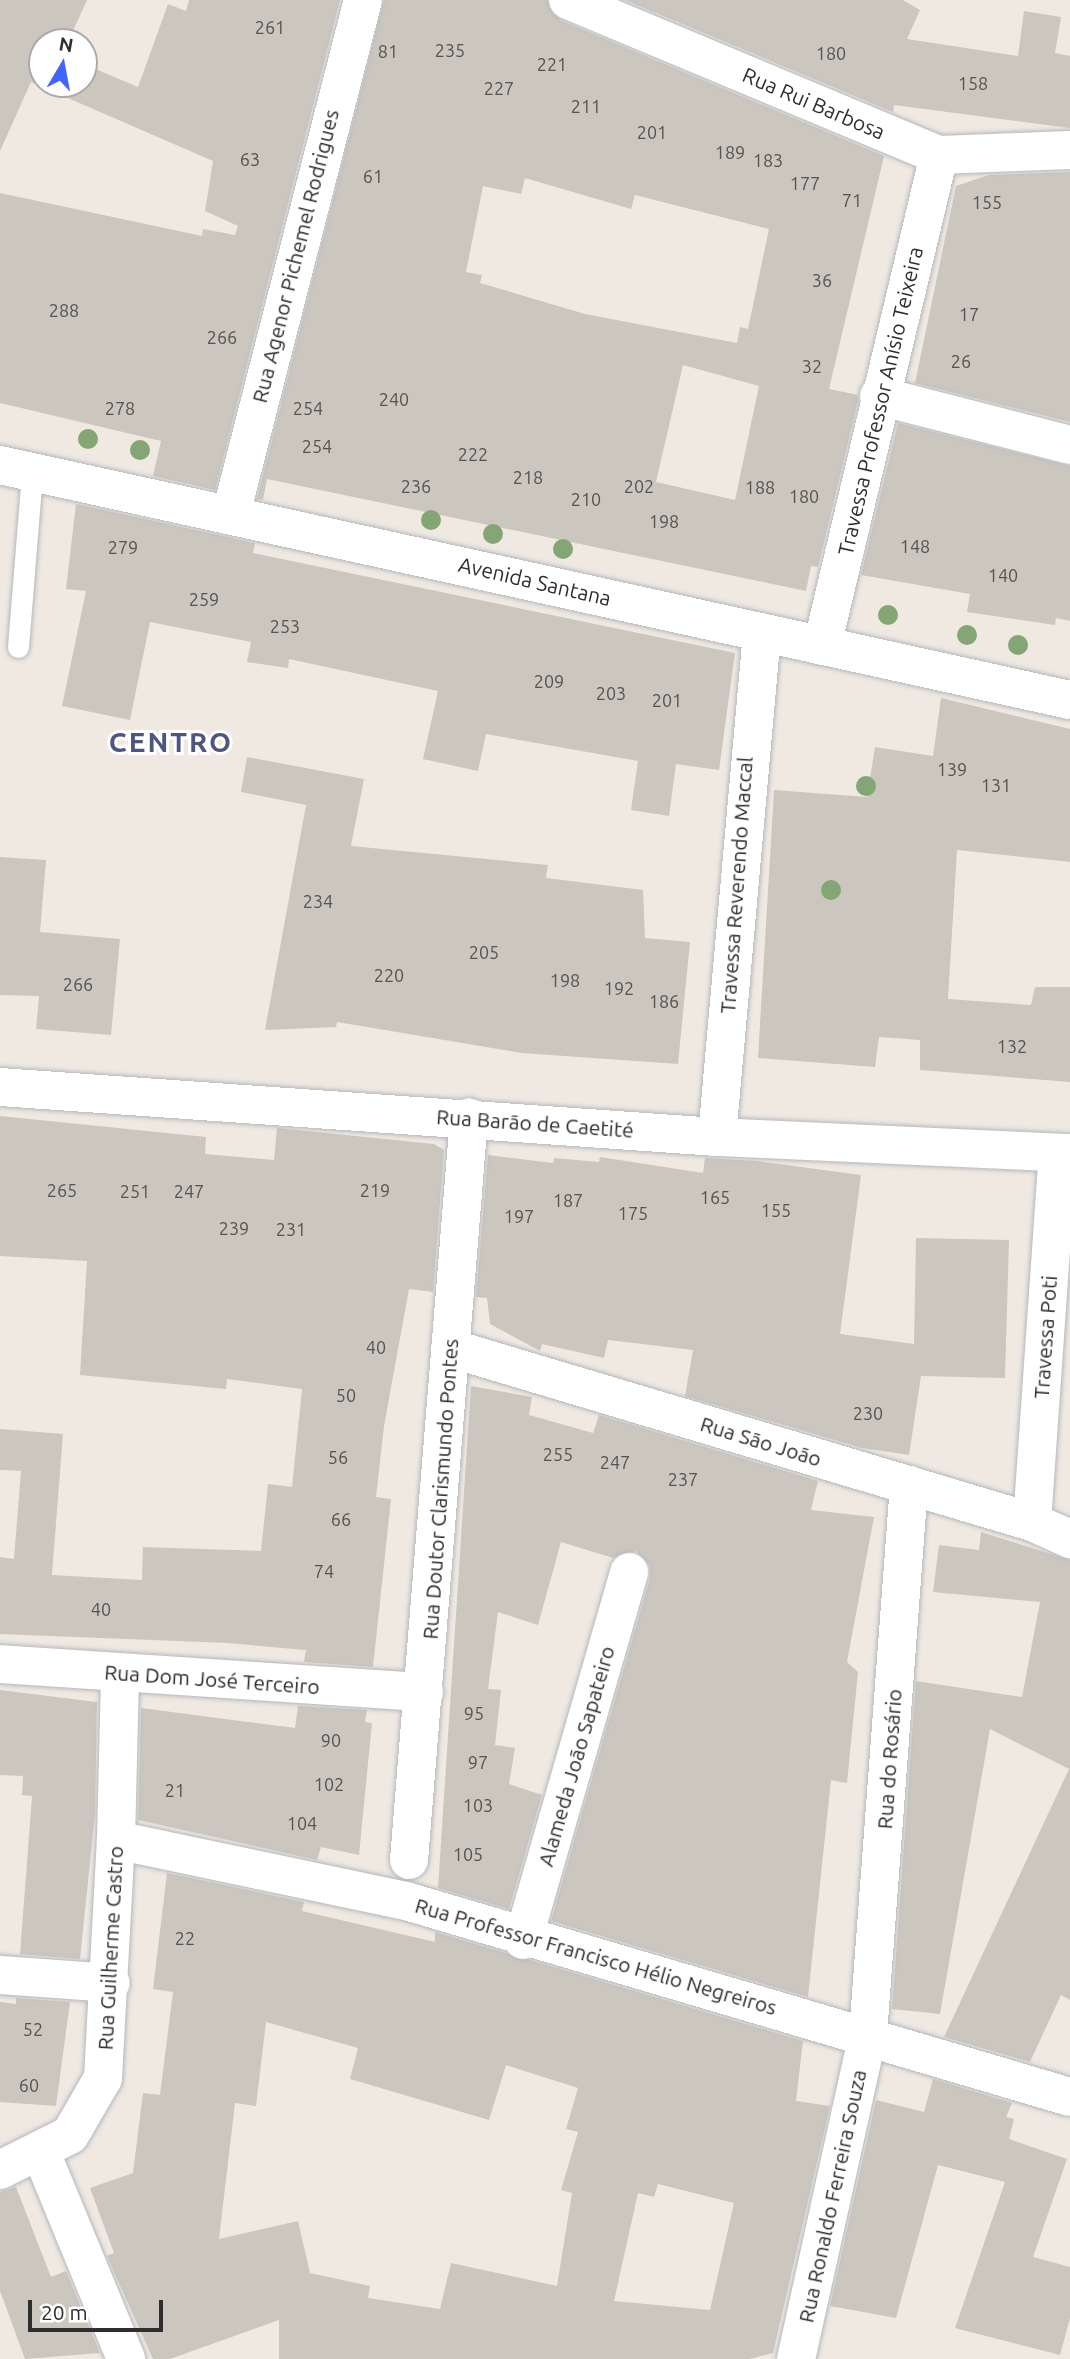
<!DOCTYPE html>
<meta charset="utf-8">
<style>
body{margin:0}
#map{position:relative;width:1070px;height:2359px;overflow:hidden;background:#efe9e1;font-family:Ubuntu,sans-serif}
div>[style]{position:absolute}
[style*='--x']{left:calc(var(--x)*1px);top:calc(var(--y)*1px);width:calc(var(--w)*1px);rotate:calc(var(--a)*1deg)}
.building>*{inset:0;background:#cbc7bf}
.roads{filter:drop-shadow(0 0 2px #b4b7c1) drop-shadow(0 0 2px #b4b7c1)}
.lane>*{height:21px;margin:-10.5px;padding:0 10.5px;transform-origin:10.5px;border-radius:10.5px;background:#fff}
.street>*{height:38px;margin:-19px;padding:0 19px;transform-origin:19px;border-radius:19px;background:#fff}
.secondary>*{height:38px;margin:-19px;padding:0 19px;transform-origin:19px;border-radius:19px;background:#fff}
.trees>*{width:20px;height:20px;margin:-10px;border-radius:50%;background:#84a574}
span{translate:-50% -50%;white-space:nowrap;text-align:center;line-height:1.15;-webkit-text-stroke:6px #fff;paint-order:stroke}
.number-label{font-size:18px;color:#555452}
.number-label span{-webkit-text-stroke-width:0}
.street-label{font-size:21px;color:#2e2e2e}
.district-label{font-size:28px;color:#4d5680;font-weight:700;letter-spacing:2px}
.north{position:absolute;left:28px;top:28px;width:70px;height:70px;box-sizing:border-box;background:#fff;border:2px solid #ababab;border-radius:50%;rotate:10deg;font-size:19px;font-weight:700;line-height:28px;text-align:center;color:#2e2e2e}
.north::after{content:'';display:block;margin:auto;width:24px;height:32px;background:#4264fb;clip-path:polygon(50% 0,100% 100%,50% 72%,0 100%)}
.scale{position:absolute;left:28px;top:2300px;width:135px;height:32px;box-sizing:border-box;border:4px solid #2e2e2e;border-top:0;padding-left:9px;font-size:21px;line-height:24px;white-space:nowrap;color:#2e2e2e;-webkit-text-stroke:5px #fff;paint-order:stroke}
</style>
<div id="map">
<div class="building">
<i style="clip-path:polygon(0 0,87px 0,68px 42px,42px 42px,42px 84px,84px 84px,84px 64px,138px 87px,168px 4px,186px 11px,189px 0,340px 0,215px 490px,153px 476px,161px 441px,0 403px,0 193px,202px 236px,203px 229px,235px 235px,238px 226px,205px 211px,213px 161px,31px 82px,0 151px)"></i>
<i style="clip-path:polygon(evenodd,384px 0,547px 0,560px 20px,884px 156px,829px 389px,858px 395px,858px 401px,818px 567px,811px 566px,806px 591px,267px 479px,263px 500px,257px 499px,384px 0,525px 178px,631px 209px,635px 195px,769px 229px,748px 329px,740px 327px,737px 343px,585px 314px,480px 283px,482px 275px,466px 272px,483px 186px,521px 194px,525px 178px,384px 0,683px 365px,759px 386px,735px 500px,656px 482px,683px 365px)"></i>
<i style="clip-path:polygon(625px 0,903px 0,920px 10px,907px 39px,1018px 56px,1024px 11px,1061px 17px,1055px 53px,1070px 56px,1070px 128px,894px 105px,893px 112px)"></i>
<i style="clip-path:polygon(1070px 172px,1070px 422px,915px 383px,956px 186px,989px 175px)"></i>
<i style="clip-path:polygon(898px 423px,1070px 466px,1070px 621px,1056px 618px,1055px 625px,967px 612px,970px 594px,861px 575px)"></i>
<i style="clip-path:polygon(76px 504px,255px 543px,253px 553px,735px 653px,719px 770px,676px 764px,669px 816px,631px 810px,638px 761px,486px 734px,478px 771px,423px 759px,438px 691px,289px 659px,288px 668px,247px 662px,251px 642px,150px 622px,130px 720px,62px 706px,86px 591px,66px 589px)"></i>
<i style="clip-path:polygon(941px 698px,1070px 729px,1070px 862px,957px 850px,948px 999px,1031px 1005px,1035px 987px,1070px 987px,1070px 1082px,920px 1070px,920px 1040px,879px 1037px,875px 1067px,758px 1058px,774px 790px,867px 797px,875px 747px,933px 756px)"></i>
<i style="clip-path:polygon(247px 757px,364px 779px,351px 846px,548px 865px,546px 878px,643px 890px,645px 938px,690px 942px,678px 1064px,522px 1053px,337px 1022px,336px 1027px,265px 1030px,306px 805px,241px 792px)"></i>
<i style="clip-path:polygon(0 857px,46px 860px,40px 932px,120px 939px,111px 1035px,36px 1029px,39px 996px,0 995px)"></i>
<i style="clip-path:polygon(0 1116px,206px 1137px,205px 1154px,274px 1160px,277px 1128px,434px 1144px,444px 1150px,433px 1292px,409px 1289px,384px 1426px,376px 1497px,391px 1499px,373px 1667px,304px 1662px,306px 1650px,227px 1643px,0 1634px,0 1557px,14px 1559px,21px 1471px,0 1470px,0 1429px,63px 1434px,52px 1575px,142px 1580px,143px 1547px,261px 1551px,268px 1484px,292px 1487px,302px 1389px,227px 1379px,226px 1389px,80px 1375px,87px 1261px,0 1256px)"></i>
<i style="clip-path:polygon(488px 1155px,553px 1163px,554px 1158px,599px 1162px,600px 1157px,703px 1173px,705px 1158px,757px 1161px,861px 1175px,840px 1334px,914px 1344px,916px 1238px,1009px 1240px,1005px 1378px,921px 1376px,909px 1455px,862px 1448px,685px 1396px,693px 1350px,608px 1340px,604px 1358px,542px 1344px,540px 1351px,490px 1324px,487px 1298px,476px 1297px)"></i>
<i style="clip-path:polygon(471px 1386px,532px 1397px,529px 1415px,593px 1433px,599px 1415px,818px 1481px,811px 1510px,874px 1517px,847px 1662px,858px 1672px,847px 1783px,831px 1780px,808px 1997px,551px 1921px,650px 1578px,650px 1566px,636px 1551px,613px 1558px,561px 1542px,538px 1625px,498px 1612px,488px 1689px,501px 1690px,495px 1745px,515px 1748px,509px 1784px,542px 1795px,509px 1909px,438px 1888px)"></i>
<i style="clip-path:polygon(981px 1532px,1070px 1560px,1070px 2000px,1061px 1995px,1030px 2062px,944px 2037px,1069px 1769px,990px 1729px,940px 2014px,892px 2009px,916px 1681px,1022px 1697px,1040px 1602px,933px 1592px,939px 1545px,979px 1550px)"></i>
<i style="clip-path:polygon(0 1690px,97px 1702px,95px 1814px,80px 1959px,20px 1954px,32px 1796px,22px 1795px,23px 1776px,0 1775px)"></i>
<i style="clip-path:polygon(298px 1706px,367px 1710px,365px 1722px,372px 1723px,359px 1855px,321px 1847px,317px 1860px,138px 1820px,141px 1708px,295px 1728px)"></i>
<i style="clip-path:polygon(evenodd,167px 1873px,304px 1902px,302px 1911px,435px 1942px,435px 1932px,803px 2041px,796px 2101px,830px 2106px,773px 2353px,750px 2359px,279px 2359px,279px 2320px,170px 2359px,153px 2359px,107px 2256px,114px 2253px,90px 2188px,133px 2173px,143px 2093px,160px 2095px,173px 1992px,153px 1989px,167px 1873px,266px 2022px,358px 2048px,350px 2079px,489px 2120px,506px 2065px,578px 2088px,566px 2129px,578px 2132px,561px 2190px,572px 2193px,557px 2286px,451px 2263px,440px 2309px,368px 2298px,370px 2286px,310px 2273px,298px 2221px,219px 2239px,235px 2103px,256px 2106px,266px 2022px,167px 1873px,658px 2184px,734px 2203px,710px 2310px,614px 2301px,638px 2193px,654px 2197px,658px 2184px)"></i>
<i style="clip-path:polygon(16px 1998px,70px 2002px,56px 2106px,0 2102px,0 2002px,16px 2004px)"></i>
<i style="clip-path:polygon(933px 2079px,1012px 2103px,1006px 2117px,1014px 2119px,1009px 2139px,1067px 2159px,1033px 2257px,1070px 2267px,1070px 2318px,1060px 2355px,955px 2328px,1005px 2182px,938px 2165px,896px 2318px,830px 2306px,876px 2100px,924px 2112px)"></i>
<i style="clip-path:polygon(16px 2187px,51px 2277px,66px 2271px,100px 2353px,25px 2359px,0 2291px,0 2192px)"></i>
</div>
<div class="roads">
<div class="lane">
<i style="--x:18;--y:647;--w:176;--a:-85.4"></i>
</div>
<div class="street">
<i style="--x:568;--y:0;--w:402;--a:22.7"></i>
<i style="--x:939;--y:155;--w:131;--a:-2.2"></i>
<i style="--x:879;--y:396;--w:197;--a:14.4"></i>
<i style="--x:231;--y:514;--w:531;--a:-75.6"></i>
<i style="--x:822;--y:646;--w:505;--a:-76.6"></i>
<i style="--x:450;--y:1348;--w:607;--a:16.65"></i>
<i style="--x:1032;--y:1522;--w:42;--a:24.1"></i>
<i style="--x:1032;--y:1522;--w:370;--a:-86"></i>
<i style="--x:0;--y:1664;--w:425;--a:3.8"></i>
<i style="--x:116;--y:1840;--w:167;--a:-88.6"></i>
<i style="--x:409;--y:1860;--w:745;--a:-85.38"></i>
<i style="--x:523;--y:1940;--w:383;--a:-73.9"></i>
<i style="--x:0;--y:1975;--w:111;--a:4.1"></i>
<i style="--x:40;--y:2150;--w:226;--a:67.6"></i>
<i style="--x:796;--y:2359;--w:333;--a:-77.5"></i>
<i style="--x:868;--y:2034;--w:551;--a:-85.73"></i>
</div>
<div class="secondary">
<i style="--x:0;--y:465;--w:1096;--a:12.39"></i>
<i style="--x:0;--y:1087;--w:719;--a:3.99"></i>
<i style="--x:717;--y:1137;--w:353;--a:2.6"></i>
<i style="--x:717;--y:1137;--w:506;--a:-84.9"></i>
<i style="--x:0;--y:2170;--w:78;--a:-26.6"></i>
<i style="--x:70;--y:2135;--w:66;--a:-59.9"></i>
<i style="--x:103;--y:2078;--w:238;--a:-86.9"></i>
<i style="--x:116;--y:1840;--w:296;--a:11.9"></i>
<i style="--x:406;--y:1901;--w:692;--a:16.45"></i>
</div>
</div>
<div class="trees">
<i style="left:88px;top:439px"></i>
<i style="left:140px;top:450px"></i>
<i style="left:431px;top:520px"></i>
<i style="left:493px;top:534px"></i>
<i style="left:563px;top:549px"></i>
<i style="left:888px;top:615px"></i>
<i style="left:967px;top:635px"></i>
<i style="left:1018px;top:645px"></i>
<i style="left:866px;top:786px"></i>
<i style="left:831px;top:890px"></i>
</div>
<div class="number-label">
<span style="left:270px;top:27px">261</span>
<span style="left:450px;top:50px">235</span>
<span style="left:388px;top:51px">81</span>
<span style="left:831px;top:53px">180</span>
<span style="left:552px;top:64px">221</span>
<span style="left:973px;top:83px">158</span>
<span style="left:499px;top:88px">227</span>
<span style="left:586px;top:106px">211</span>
<span style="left:652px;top:132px">201</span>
<span style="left:730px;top:152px">189</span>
<span style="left:250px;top:159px">63</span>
<span style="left:768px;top:160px">183</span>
<span style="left:373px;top:176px">61</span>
<span style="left:805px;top:183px">177</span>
<span style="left:852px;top:200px">71</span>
<span style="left:987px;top:202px">155</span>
<span style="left:822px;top:280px">36</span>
<span style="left:64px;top:310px">288</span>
<span style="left:969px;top:314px">17</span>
<span style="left:222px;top:337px">266</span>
<span style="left:961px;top:361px">26</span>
<span style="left:812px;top:366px">32</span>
<span style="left:394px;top:399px">240</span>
<span style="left:120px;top:408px">278</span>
<span style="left:308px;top:408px">254</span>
<span style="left:317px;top:446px">254</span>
<span style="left:473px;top:454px">222</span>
<span style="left:528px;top:477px">218</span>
<span style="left:416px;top:486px">236</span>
<span style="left:639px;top:486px">202</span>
<span style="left:760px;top:487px">188</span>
<span style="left:804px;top:496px">180</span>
<span style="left:586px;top:499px">210</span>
<span style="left:664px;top:521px">198</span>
<span style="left:915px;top:546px">148</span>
<span style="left:123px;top:547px">279</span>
<span style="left:1003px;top:575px">140</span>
<span style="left:204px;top:599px">259</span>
<span style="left:285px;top:626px">253</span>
<span style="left:549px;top:681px">209</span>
<span style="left:611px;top:693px">203</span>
<span style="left:667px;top:700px">201</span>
<span style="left:952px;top:769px">139</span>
<span style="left:996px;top:785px">131</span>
<span style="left:318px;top:901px">234</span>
<span style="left:484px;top:952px">205</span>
<span style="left:389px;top:975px">220</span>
<span style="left:565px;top:980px">198</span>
<span style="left:78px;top:984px">266</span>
<span style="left:619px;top:988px">192</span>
<span style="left:664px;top:1001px">186</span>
<span style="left:1012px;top:1046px">132</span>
<span style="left:62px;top:1190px">265</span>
<span style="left:375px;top:1190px">219</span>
<span style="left:135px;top:1191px">251</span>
<span style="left:189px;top:1191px">247</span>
<span style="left:715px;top:1197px">165</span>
<span style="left:568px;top:1200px">187</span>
<span style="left:776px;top:1210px">155</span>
<span style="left:633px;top:1213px">175</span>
<span style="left:519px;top:1216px">197</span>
<span style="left:234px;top:1228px">239</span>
<span style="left:291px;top:1229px">231</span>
<span style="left:376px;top:1347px">40</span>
<span style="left:346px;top:1395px">50</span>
<span style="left:868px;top:1413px">230</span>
<span style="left:558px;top:1454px">255</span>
<span style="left:338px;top:1457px">56</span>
<span style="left:615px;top:1462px">247</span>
<span style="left:683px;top:1479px">237</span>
<span style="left:341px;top:1519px">66</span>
<span style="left:324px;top:1571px">74</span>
<span style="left:101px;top:1609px">40</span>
<span style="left:474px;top:1713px">95</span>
<span style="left:331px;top:1740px">90</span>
<span style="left:478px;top:1762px">97</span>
<span style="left:329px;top:1784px">102</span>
<span style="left:175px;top:1790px">21</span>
<span style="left:478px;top:1805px">103</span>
<span style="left:302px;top:1823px">104</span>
<span style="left:468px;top:1854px">105</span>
<span style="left:185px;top:1938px">22</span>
<span style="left:33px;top:2029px">52</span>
<span style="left:29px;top:2085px">60</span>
</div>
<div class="street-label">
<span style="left:814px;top:103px;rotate:23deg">Rua Rui Barbosa</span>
<span style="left:295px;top:256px;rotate:-76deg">Rua Agenor Pichemel Rodrigues</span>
<span style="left:880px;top:401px;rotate:-77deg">Travessa Professor Anísio Teixeira</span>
<span style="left:535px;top:581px;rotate:13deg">Avenida Santana</span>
<span style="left:736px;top:885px;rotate:-86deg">Travessa Reverendo Maccal</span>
<span style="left:535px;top:1123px;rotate:4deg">Rua Barão de Caetité</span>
<span style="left:1045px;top:1337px;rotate:-86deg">Travessa Poti</span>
<span style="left:761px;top:1441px;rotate:17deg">Rua São João</span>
<span style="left:440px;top:1489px;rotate:-86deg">Rua Doutor Clarismundo Pontes</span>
<span style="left:212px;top:1679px;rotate:4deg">Rua Dom José Terceiro</span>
<span style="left:576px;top:1756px;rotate:-74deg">Alameda João Sapateiro</span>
<span style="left:889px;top:1759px;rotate:-86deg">Rua do Rosário</span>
<span style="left:110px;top:1948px;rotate:-87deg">Rua Guilherme Castro</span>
<span style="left:596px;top:1956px;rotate:16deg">Rua Professor Francisco Hélio Negreiros</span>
<span style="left:832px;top:2196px;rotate:-78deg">Rua Ronaldo Ferreira Souza</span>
</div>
<div class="district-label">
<span style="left:171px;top:742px">CENTRO</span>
</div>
<div class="north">N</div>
<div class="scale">20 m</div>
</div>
